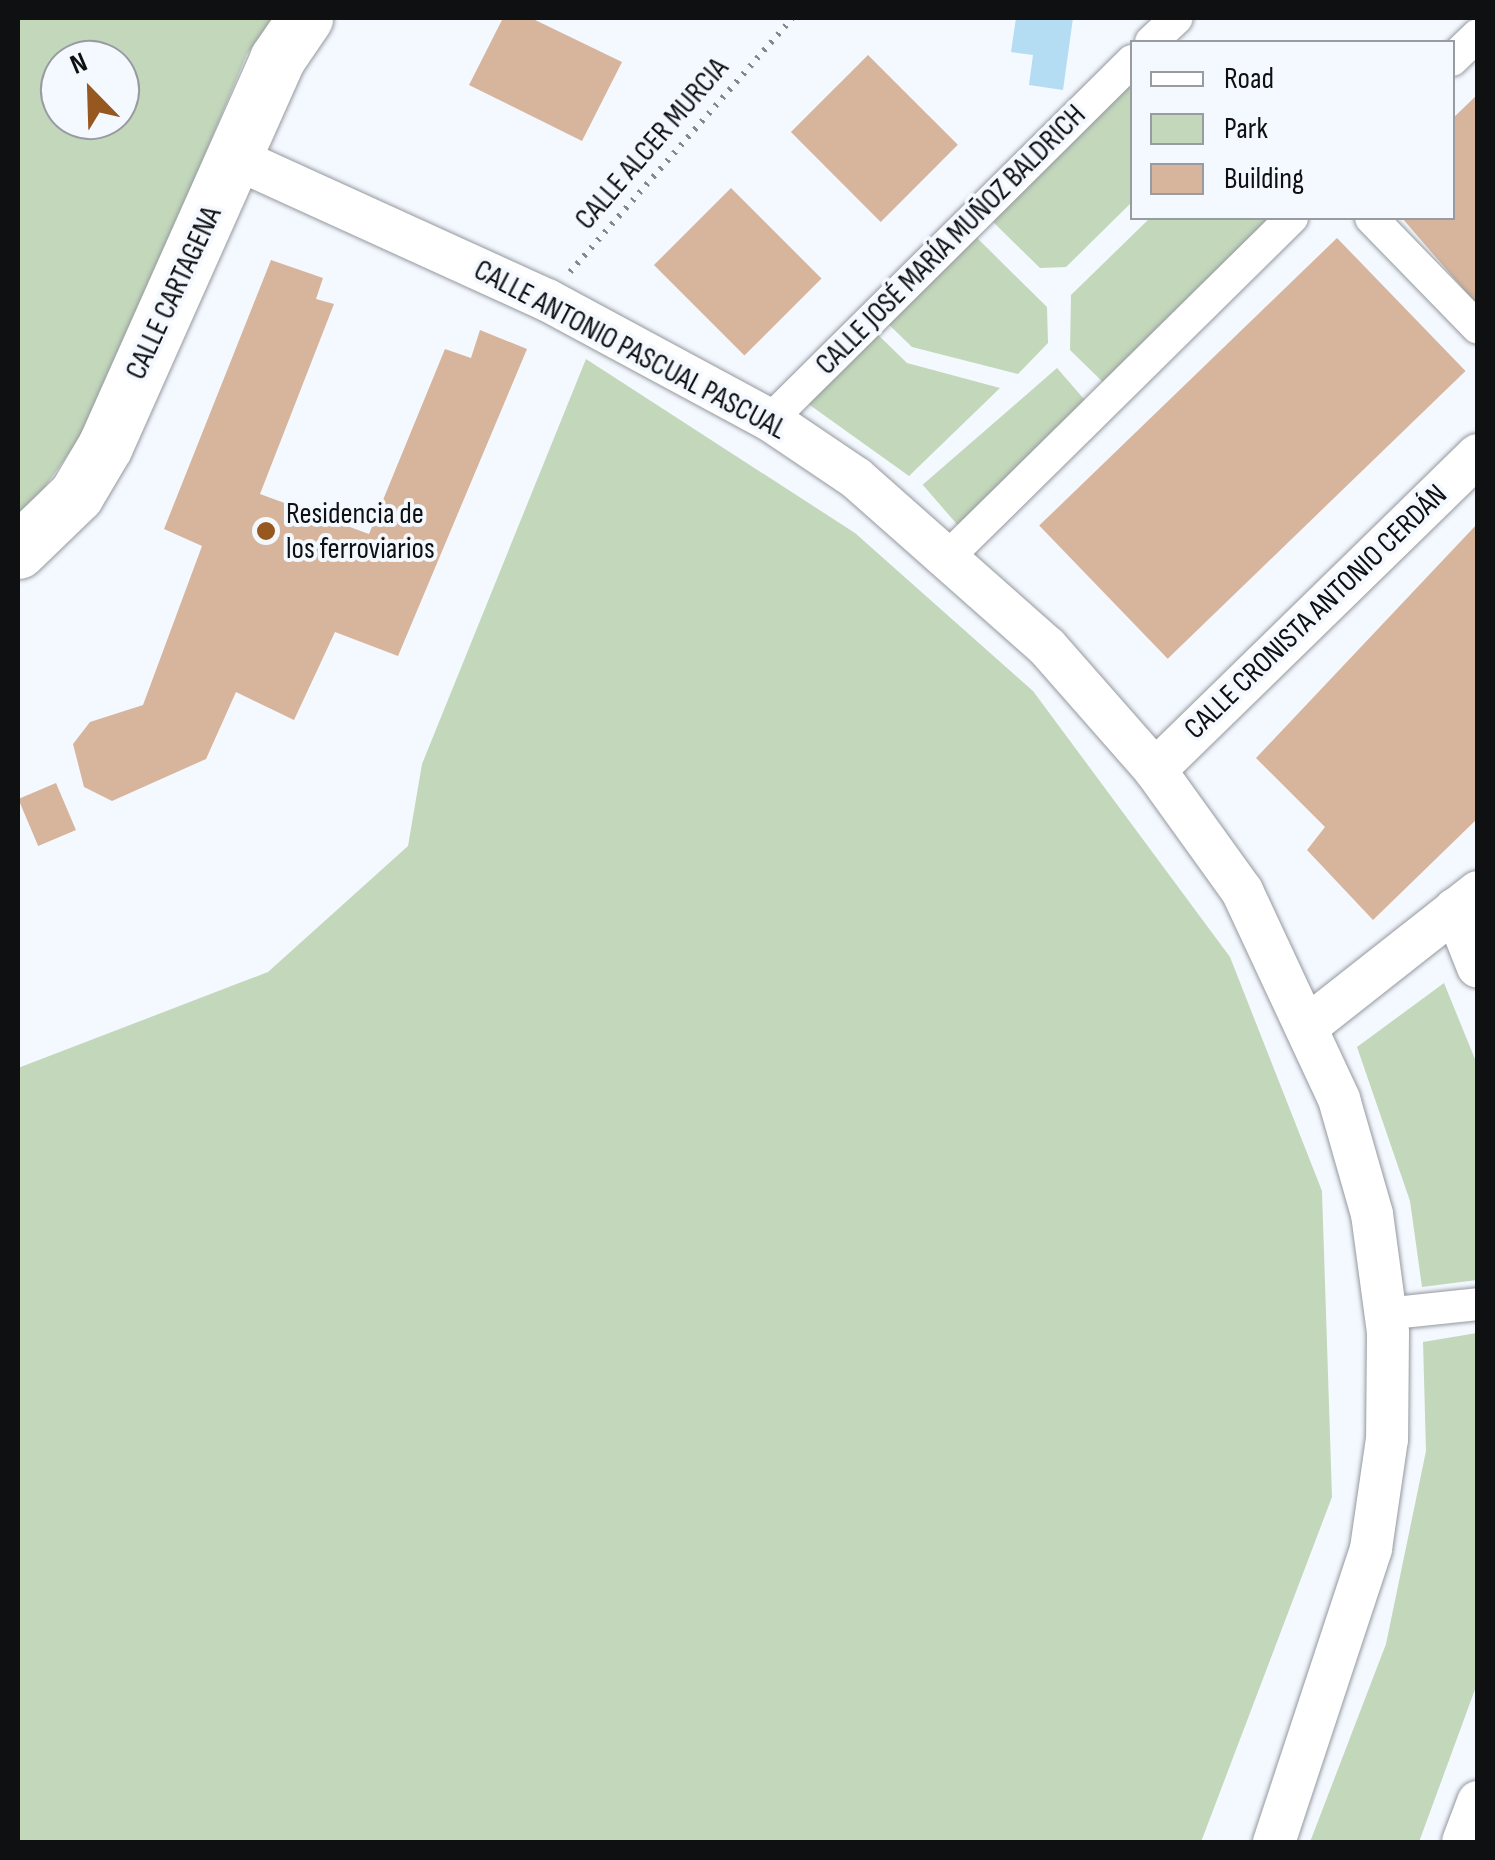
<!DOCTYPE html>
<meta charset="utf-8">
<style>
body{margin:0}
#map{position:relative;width:1495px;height:1860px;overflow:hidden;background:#f4f8ff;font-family:"Sofia Sans Condensed",sans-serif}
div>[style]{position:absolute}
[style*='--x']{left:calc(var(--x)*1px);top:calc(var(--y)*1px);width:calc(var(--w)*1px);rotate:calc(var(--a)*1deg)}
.green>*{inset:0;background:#c3d7bb;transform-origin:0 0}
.water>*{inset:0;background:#b4dcf2}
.building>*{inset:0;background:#d7b59d;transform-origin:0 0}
.path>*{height:6px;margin-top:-3px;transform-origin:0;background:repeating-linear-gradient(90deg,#84878b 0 2.5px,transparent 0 10.5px)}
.roads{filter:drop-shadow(0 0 2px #94999e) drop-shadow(0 0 2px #94999e)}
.pedestrian>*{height:32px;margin:-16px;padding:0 16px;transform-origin:16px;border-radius:16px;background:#fff}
.minor>*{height:42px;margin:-21px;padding:0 21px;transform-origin:21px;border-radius:21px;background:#fff}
.secondary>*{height:55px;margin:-27.5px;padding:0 27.5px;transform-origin:27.5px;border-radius:27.5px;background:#fff}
.dots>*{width:28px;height:28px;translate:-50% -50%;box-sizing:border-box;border:5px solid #f4f8ff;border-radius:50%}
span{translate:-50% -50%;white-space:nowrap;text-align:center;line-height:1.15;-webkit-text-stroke:8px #f4f8ff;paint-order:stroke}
.street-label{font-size:30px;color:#0e1012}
.poi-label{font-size:30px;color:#0e1012}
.left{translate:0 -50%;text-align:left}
.frame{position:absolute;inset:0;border:20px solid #0e1012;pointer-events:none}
.legend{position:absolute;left:1130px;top:40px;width:325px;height:180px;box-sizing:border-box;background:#f4f8ff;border:2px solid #989ba0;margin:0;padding:12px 18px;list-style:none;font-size:30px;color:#0e1012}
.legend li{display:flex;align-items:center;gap:20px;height:50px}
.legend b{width:50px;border:2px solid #989ba0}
.north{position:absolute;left:40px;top:40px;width:100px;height:100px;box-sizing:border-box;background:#f4f8ff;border:2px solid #989ba0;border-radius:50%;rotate:337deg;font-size:28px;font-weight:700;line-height:40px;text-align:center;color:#0e1012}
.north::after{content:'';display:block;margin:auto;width:35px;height:45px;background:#975820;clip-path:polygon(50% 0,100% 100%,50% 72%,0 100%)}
</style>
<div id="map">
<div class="green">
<i style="clip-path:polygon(evenodd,18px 18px,276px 18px,247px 54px,96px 415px,18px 525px,18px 18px,60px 60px,120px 60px,120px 120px,60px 120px,60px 60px)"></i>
<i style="clip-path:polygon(1132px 71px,1132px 202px,1066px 267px,1040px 268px,986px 215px)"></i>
<i style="clip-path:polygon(1150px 218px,1281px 218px,1110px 389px,1070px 350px,1071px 295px)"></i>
<i style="clip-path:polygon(970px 231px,1047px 307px,1048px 343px,1018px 374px,912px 347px,880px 316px)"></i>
<i style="clip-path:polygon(870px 327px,907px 363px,1000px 388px,909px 476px,800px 398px)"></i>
<i style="clip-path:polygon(586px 359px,855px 533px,1033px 691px,1230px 957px,1322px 1191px,1332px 1497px,1201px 1842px,18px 1842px,18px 1068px,268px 972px,408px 846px,422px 764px)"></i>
<i style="left:1057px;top:368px;width:53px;height:178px;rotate:49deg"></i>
<i style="clip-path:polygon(1444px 983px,1477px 1064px,1477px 1280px,1422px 1287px,1410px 1201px,1357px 1047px)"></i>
<i style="clip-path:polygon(1477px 1333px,1477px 1684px,1419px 1842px,1310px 1842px,1386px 1644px,1426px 1451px,1423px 1342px)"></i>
</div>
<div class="water">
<i style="clip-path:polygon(1016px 18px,1073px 18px,1063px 90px,1029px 85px,1033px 55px,1011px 52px)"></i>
</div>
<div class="building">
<i style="clip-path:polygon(503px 18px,531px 18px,622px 62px,582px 141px,469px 85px)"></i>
<i style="left:868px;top:55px;width:127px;height:109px;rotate:45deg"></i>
<i style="clip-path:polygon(1478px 94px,1478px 306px,1402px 218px,1452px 218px,1452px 119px)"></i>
<i style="left:731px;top:188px;width:128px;height:109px;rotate:45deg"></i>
<i style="left:1337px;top:238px;width:185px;height:414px;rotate:46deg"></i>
<i style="clip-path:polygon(271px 260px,323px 278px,316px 299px,334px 304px,260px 494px,369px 534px,445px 349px,471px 358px,480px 330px,527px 349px,398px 656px,335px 632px,294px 720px,236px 692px,206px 759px,112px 801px,84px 787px,73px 744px,90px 722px,143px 705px,202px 546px,164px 529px)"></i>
<i style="clip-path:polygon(1478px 523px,1478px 818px,1373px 920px,1307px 850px,1325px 827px,1256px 758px)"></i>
<i style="left:56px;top:783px;width:51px;height:41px;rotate:67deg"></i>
</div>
<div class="path">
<i style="--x:570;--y:272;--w:337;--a:-48.8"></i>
</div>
<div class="roads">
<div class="pedestrian">
<i style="--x:1151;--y:42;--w:35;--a:-43"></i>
<i style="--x:1452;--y:60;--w:36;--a:-44"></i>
<i style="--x:1371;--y:218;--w:153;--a:45.8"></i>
<i style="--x:770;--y:420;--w:510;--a:-44.76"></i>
<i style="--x:951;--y:554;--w:479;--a:-44.6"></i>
<i style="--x:1385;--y:1314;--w:94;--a:-6.1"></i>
</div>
<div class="minor">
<i style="--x:235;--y:158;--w:343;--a:24.5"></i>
<i style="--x:547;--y:300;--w:253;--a:28.3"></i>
<i style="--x:770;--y:420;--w:104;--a:34"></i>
<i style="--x:856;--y:478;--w:255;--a:41.5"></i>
<i style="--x:1047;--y:647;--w:164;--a:48.7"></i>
<i style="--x:1155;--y:770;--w:149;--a:54.3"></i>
<i style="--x:1242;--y:891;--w:230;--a:65"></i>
<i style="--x:1339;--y:1099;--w:120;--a:74"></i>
<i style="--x:1372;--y:1214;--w:120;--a:82.3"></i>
<i style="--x:1388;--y:1333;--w:106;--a:90.5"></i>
<i style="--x:1387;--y:1439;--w:111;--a:98.3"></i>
<i style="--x:1371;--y:1549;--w:309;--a:108.3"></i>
<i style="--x:1155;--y:770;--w:451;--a:-44.3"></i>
<i style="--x:1455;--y:909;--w:62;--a:68.4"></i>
<i style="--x:1309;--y:1025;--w:215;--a:-38.2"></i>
<i style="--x:1463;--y:1842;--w:43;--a:-69.4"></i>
</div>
<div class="secondary">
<i style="--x:18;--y:551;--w:81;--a:-44"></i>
<i style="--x:76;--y:495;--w:57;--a:-59.4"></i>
<i style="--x:105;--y:446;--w:424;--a:-66"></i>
<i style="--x:277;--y:59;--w:50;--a:-55.7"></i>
</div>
</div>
<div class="dots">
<i style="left:266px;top:531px;background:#975820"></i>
</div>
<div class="street-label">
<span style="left:652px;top:144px;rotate:-49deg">CALLE ALCER MURCIA</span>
<span style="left:951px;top:240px;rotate:-45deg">CALLE JOSÉ MARÍA MUÑOZ BALDRICH</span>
<span style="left:174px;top:293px;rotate:-65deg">CALLE CARTAGENA</span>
<span style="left:630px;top:350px;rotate:28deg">CALLE ANTONIO PASCUAL PASCUAL</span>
<span style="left:1316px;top:612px;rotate:-44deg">CALLE CRONISTA ANTONIO CERDÁN</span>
</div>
<div class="poi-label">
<span class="left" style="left:286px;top:531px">Residencia de<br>los ferroviarios</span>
</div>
<div class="frame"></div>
<ul class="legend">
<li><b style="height:12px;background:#fff"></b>Road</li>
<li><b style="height:28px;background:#c3d7bb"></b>Park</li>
<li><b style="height:28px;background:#d7b59d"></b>Building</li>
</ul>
<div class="north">N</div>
</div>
